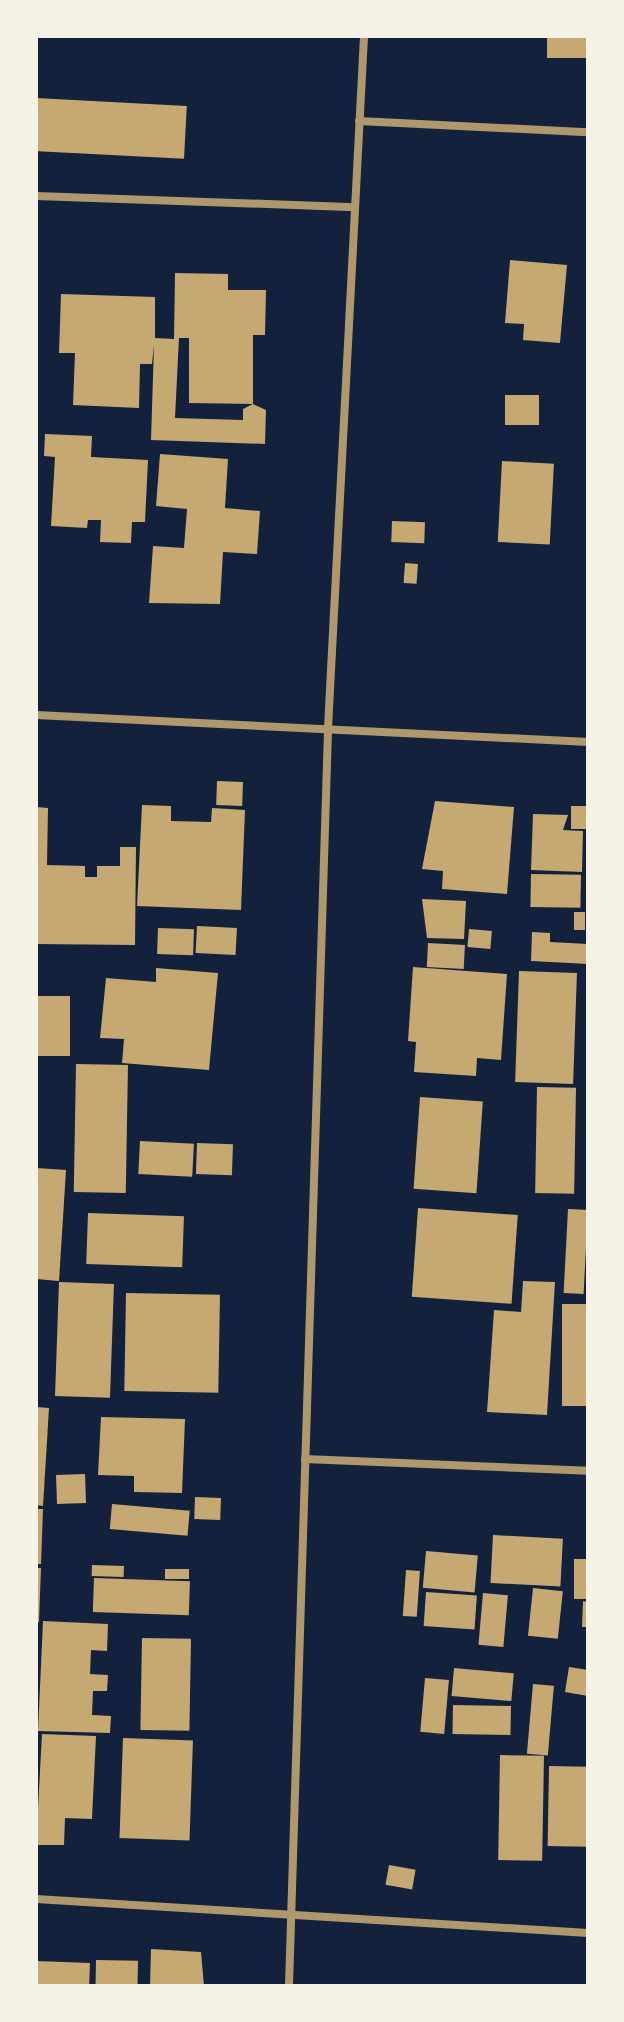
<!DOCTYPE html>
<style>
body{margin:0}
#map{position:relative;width:624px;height:2022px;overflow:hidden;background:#14213d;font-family:"Exo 2",sans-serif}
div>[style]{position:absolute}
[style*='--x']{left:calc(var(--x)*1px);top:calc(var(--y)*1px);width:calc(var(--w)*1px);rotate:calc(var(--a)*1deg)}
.building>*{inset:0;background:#c6a872;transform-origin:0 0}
.minor>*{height:8px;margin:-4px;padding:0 4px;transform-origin:4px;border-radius:4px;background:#b1986c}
span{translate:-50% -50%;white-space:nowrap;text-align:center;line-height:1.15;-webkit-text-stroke:6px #f6f1e7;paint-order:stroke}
.frame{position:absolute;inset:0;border:38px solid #f6f1e7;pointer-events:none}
</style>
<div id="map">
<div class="building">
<i style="left:547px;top:36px;width:41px;height:22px"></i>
<i style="left:36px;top:98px;width:151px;height:53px;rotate:3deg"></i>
<i style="clip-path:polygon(510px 260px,567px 265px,560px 343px,523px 340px,524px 324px,505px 323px)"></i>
<i style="clip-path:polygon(175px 273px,228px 274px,228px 290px,266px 290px,265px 335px,253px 335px,253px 404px,189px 403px,189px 338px,179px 338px,175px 418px,243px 420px,243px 409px,253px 404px,266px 410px,265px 444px,151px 440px,154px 345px,152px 364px,140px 364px,139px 408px,73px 405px,75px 353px,59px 353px,61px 294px,155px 297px,155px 338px,174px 339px)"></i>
<i style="left:505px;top:395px;width:34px;height:30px"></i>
<i style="clip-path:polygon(45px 434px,92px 436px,91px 457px,148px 460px,145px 522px,132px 522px,131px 543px,100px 542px,101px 520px,88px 520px,87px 528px,51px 526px,55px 457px,44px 456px)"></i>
<i style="clip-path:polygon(160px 454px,228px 459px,225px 508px,260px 511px,257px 554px,223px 552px,220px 604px,149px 603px,153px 546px,184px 548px,187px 509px,156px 506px)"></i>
<i style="left:502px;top:461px;width:52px;height:81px;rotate:3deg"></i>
<i style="left:392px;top:521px;width:33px;height:21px;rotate:2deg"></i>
<i style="left:405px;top:563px;width:13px;height:20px;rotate:4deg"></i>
<i style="left:217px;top:781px;width:26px;height:24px;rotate:2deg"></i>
<i style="clip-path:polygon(435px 801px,514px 807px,507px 894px,442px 889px,443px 871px,422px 869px)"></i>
<i style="clip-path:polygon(142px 805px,171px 806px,171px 821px,211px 822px,212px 808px,245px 810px,241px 910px,137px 906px)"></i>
<i style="left:571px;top:806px;width:17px;height:23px"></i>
<i style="clip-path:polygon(36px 807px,48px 808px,47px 865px,85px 866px,85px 877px,97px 877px,97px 866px,120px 866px,120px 847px,136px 847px,135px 945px,36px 944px)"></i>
<i style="clip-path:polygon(533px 814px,568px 815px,563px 830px,583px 831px,582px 872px,531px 870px)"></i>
<i style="left:531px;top:874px;width:50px;height:33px;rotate:1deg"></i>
<i style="clip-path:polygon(422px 899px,466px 901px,464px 939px,427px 938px)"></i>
<i style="left:574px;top:912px;width:11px;height:18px"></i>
<i style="left:197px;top:926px;width:40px;height:27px;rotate:3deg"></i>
<i style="left:158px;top:928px;width:36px;height:26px;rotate:2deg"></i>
<i style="left:469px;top:929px;width:23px;height:18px;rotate:5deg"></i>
<i style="clip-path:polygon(532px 932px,550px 933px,550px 942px,588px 944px,588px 964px,531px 961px)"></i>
<i style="left:428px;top:943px;width:37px;height:24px;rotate:3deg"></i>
<i style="clip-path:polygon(413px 967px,507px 974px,501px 1060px,477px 1058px,476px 1076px,414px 1072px,416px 1042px,408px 1041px)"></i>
<i style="clip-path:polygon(156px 968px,218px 973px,209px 1070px,122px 1063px,124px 1039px,100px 1038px,106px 978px,156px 982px)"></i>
<i style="left:519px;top:971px;width:58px;height:111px;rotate:2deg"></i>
<i style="left:36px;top:996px;width:34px;height:60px"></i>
<i style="left:76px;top:1064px;width:52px;height:128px;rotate:1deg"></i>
<i style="left:537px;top:1087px;width:39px;height:106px;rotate:1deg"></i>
<i style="left:420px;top:1097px;width:63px;height:92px;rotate:4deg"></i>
<i style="left:140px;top:1141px;width:54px;height:33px;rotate:3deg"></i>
<i style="left:197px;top:1143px;width:36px;height:31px;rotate:2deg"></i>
<i style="clip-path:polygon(36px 1168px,66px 1170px,59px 1281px,36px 1279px)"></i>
<i style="left:418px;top:1208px;width:100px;height:89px;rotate:4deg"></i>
<i style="left:568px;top:1209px;width:20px;height:84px;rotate:3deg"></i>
<i style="left:88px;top:1213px;width:96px;height:51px;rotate:2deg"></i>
<i style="clip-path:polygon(523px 1281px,555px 1282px,547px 1415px,487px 1412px,494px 1310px,521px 1312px)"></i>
<i style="left:59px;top:1282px;width:55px;height:114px;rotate:2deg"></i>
<i style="left:126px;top:1293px;width:94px;height:98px;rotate:1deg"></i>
<i style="left:562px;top:1304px;width:26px;height:102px"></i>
<i style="clip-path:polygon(36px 1407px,49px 1408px,43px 1506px,36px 1505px)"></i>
<i style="clip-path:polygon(101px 1417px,185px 1419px,182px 1493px,134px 1492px,134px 1476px,98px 1475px)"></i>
<i style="left:85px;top:1474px;width:29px;height:29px;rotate:88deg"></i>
<i style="left:195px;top:1497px;width:26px;height:22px;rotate:2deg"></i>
<i style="left:112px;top:1504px;width:78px;height:25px;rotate:5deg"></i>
<i style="clip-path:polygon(36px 1509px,43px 1509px,41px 1564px,36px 1564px)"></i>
<i style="left:493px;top:1535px;width:70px;height:48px;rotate:3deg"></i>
<i style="left:426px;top:1551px;width:52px;height:37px;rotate:5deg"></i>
<i style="left:574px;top:1559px;width:14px;height:40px"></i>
<i style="left:92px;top:1565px;width:32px;height:11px;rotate:2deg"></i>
<i style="clip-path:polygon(36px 1568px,41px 1568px,39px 1622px,36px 1622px)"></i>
<i style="left:165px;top:1569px;width:24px;height:10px"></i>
<i style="left:406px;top:1570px;width:14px;height:46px;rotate:4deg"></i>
<i style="left:94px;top:1578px;width:96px;height:34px;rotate:2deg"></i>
<i style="left:533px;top:1588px;width:30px;height:48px;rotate:6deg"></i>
<i style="left:426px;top:1592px;width:51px;height:34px;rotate:4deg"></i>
<i style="left:483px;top:1593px;width:25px;height:52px;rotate:5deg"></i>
<i style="clip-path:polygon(583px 1601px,588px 1602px,588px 1627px,582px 1627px)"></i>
<i style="clip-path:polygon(43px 1621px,108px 1624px,107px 1651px,91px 1650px,90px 1674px,108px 1675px,107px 1691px,93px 1691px,92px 1715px,111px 1716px,110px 1733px,38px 1731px)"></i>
<i style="left:142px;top:1638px;width:49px;height:92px;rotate:1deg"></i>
<i style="clip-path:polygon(569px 1667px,588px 1670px,588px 1696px,565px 1692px)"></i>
<i style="left:454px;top:1668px;width:60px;height:28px;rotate:5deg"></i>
<i style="left:425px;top:1678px;width:24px;height:54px;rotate:5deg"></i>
<i style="left:533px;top:1684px;width:21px;height:70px;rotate:5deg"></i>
<i style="left:453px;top:1705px;width:58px;height:29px;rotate:1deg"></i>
<i style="clip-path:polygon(42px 1734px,96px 1736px,92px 1819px,65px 1818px,64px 1845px,36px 1845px)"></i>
<i style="left:123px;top:1738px;width:70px;height:100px;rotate:2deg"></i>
<i style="left:500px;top:1755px;width:44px;height:105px;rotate:1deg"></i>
<i style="left:549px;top:1766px;width:39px;height:80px;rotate:1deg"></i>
<i style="left:389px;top:1865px;width:27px;height:20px;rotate:10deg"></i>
<i style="clip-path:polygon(151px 1949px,201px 1952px,204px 1986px,150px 1986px)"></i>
<i style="left:96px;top:1960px;width:42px;height:26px;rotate:1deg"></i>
<i style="left:36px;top:1961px;width:54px;height:25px;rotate:2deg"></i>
</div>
<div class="minor">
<i style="--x:359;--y:121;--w:229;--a:2.8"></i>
<i style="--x:36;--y:196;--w:319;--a:2"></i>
<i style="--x:36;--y:715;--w:553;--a:2.8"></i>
<i style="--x:305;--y:1459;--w:283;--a:2.4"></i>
<i style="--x:36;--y:1899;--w:553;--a:3.52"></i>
<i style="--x:289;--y:1986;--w:1259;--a:-88.22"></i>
<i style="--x:328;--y:728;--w:693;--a:-87.02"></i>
</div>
<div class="frame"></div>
</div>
